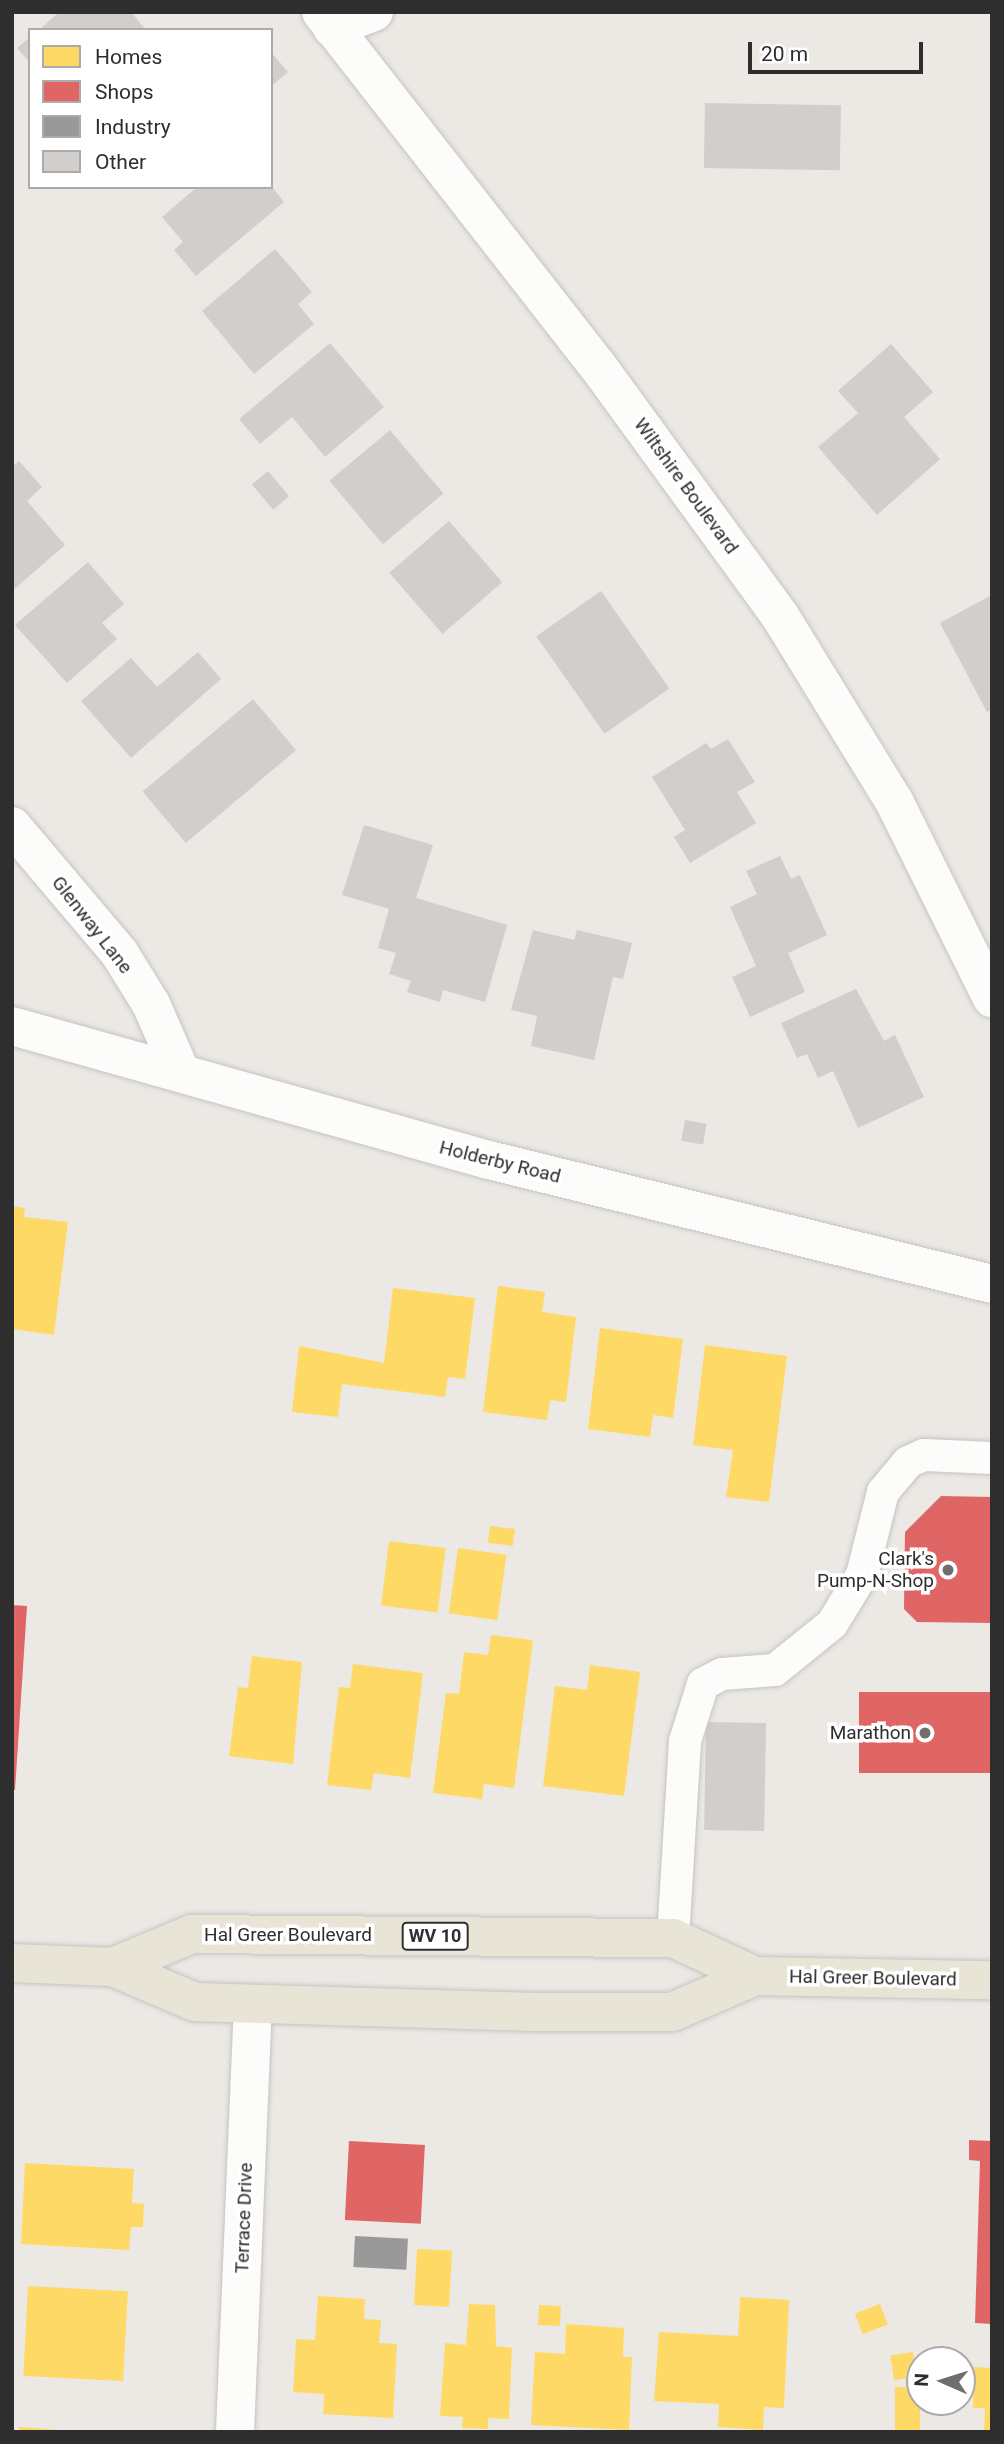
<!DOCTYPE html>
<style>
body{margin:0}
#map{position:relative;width:1004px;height:2444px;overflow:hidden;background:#ece8e4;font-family:Roboto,sans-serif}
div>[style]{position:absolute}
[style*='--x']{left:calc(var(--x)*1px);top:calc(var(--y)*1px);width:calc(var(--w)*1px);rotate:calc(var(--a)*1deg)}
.homes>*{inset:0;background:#ffd966;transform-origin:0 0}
.shops>*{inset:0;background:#e06666;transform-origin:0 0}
.industry>*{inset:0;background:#999;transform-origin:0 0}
.building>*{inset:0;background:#d1cecb;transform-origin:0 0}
.roads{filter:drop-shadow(0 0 2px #c5c4c5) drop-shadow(0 0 2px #c5c4c5)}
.lane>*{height:32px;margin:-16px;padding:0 16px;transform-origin:16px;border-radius:16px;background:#fcfcfb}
.street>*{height:38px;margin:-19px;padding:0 19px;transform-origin:19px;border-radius:19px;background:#fcfcfb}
.primary>*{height:38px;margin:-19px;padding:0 19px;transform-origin:19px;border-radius:19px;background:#e8e4d6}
.dots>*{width:19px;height:19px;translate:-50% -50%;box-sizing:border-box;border:4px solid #fff;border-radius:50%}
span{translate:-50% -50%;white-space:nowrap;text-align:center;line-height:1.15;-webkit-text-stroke:7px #fff;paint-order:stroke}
.shield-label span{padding:2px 5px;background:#fff;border:2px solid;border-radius:5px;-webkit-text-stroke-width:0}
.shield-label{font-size:18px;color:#2e2e2e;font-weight:700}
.street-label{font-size:19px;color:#2e2e2e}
.poi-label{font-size:19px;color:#2e2e2e}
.right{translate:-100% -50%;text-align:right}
.frame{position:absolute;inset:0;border:14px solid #2e2e2e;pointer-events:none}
.legend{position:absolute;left:28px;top:28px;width:245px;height:161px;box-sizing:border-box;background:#fff;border:2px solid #ababab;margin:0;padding:9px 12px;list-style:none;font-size:21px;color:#2e2e2e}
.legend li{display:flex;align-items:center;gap:14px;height:35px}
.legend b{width:35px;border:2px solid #ababab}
.north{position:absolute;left:906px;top:2346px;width:70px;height:70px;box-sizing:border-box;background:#fff;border:2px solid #ababab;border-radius:50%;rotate:273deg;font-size:19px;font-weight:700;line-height:28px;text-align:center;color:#2e2e2e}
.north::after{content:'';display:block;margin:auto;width:24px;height:32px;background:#706f6e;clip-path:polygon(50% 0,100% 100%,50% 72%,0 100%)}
.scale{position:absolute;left:748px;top:42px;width:175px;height:32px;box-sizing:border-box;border:4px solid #2e2e2e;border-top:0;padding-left:9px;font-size:21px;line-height:24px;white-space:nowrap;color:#2e2e2e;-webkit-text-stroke:5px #fff;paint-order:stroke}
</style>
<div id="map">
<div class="homes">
<i style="clip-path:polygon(12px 1206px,25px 1208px,24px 1217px,68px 1222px,54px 1335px,12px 1329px)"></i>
<i style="clip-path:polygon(498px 1286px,545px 1292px,542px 1312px,576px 1317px,566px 1402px,550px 1400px,547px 1420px,483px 1412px)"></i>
<i style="clip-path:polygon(393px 1288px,475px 1298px,465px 1379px,448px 1377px,445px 1397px,342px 1384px,338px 1417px,292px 1412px,299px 1346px,384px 1363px)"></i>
<i style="clip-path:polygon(600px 1328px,683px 1339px,673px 1418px,653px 1415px,650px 1437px,588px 1429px)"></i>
<i style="clip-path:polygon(705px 1345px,787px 1356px,769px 1502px,726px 1497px,733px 1450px,693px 1445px)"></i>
<i style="left:490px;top:1526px;width:25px;height:17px;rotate:7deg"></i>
<i style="left:389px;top:1541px;width:57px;height:65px;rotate:7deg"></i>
<i style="left:458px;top:1548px;width:49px;height:66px;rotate:8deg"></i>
<i style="clip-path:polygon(491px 1635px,533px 1640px,514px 1788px,484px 1784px,482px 1799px,433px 1793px,446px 1693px,459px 1694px,464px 1652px,488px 1655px)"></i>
<i style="clip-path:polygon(252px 1656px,302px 1662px,293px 1764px,229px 1756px,238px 1687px,248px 1688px)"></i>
<i style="clip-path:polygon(353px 1664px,423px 1673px,410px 1778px,374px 1773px,371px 1790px,327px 1785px,339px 1687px,350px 1688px)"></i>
<i style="clip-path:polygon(590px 1665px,640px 1672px,624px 1796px,543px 1786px,555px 1686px,587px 1690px)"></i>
<i style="clip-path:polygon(25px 2163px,134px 2169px,132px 2203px,144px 2204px,143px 2227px,131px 2227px,129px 2250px,21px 2244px)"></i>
<i style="left:417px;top:2249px;width:35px;height:56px;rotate:3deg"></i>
<i style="left:28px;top:2286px;width:100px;height:90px;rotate:3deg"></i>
<i style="clip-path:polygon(318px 2296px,365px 2299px,364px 2319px,381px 2320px,379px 2343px,397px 2344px,393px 2418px,323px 2414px,324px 2394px,293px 2392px,296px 2339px,315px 2340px)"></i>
<i style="clip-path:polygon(740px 2297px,789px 2300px,784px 2408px,764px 2407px,763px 2430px,718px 2427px,719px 2404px,654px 2401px,659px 2332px,738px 2336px)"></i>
<i style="clip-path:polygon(469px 2304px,495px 2305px,496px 2346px,512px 2348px,509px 2419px,488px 2418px,488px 2429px,462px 2428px,463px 2417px,440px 2416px,445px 2343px,466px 2345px)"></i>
<i style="left:880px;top:2304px;width:22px;height:27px;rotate:69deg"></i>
<i style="left:539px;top:2305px;width:22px;height:20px;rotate:3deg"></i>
<i style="clip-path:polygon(566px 2324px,624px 2328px,623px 2357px,632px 2357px,629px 2430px,531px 2425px,535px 2352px,565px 2354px)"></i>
<i style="left:913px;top:2352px;width:25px;height:23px;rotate:81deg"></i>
<i style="clip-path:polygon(974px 2367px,992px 2368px,992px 2431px,984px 2431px,985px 2408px,973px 2408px)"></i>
<i style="left:920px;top:2387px;width:45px;height:25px;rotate:90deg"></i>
<i style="clip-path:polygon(19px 2427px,60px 2430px,60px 2432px,19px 2432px)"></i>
</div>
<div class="shops">
<i style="clip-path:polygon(941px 1496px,992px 1497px,992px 1623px,917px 1622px,904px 1609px,905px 1532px)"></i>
<i style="clip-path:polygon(12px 1605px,27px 1606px,15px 1790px,12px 1790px)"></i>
<i style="left:859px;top:1692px;width:133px;height:81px"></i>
<i style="clip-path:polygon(969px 2140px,992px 2141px,992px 2324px,975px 2323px,980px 2161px,969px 2160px)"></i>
<i style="left:349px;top:2141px;width:76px;height:79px;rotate:3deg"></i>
</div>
<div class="industry">
<i style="left:355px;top:2236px;width:53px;height:31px;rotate:3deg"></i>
</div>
<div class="building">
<i style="clip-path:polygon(59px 12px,131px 12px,146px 30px,39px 30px)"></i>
<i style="clip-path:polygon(30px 37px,30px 63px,17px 48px)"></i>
<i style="clip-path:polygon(271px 52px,288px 72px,271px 86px)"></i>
<i style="left:705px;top:103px;width:136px;height:65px;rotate:1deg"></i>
<i style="clip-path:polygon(197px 187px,272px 187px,284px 202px,196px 276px,174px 250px,183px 242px,162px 217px)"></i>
<i style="clip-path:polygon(275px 249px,312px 292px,298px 304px,314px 324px,254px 374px,202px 311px)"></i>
<i style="clip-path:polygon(330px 343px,384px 407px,325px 457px,292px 417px,260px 444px,239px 419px)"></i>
<i style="clip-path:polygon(891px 344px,933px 392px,904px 417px,940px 459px,877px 515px,818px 447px,858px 413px,838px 391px)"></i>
<i style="left:390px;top:430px;width:83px;height:79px;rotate:50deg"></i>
<i style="clip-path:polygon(19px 461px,42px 487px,27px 501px,65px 545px,12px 591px,12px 467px)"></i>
<i style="left:268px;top:471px;width:33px;height:21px;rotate:50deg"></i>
<i style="left:449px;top:521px;width:81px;height:79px;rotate:49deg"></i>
<i style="clip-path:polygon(88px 562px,124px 604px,102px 623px,117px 639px,67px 683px,15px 625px)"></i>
<i style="left:601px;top:591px;width:119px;height:79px;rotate:55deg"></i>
<i style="clip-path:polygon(992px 595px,992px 709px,987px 712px,940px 623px)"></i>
<i style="clip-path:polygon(198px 652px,221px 679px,131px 758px,81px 701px,131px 658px,157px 687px)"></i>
<i style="left:253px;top:699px;width:67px;height:144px;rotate:50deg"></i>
<i style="clip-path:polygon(728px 739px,755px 782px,737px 792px,756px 823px,690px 863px,674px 837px,685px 830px,652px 777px,706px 743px,711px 749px)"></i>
<i style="clip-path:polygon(364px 825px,433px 845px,416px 898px,507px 925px,485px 1002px,443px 990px,440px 1002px,407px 992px,411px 981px,389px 974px,396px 953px,378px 948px,389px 909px,342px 895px)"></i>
<i style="clip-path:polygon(780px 856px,791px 879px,800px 875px,827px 935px,788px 953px,805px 992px,750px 1017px,732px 977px,756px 966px,730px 907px,757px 894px,746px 871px)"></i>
<i style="clip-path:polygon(533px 930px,574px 940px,577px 930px,632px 943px,623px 979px,613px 977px,594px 1060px,531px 1046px,537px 1016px,511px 1010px)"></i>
<i style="clip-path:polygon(856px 989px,884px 1041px,895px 1035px,924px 1097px,858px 1128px,833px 1071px,818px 1078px,807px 1054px,797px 1058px,781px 1023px)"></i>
<i style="left:685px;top:1120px;width:22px;height:21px;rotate:10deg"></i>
<i style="left:706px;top:1722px;width:60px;height:108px;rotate:1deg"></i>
</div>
<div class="roads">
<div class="lane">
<i style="--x:673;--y:1938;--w:197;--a:-86.5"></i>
<i style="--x:685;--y:1741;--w:60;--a:-72.5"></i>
<i style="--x:703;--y:1684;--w:21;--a:-28"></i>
<i style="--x:722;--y:1674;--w:53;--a:-4.3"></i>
<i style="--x:775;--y:1670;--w:73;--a:-38.9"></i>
<i style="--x:832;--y:1624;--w:57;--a:-58.5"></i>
<i style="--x:862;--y:1575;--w:86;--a:-75.8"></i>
<i style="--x:883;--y:1492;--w:39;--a:-50"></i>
<i style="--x:908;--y:1462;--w:17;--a:-24"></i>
<i style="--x:924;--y:1455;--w:68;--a:2.5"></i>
</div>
<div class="street">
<i style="--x:321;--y:12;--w:448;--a:52"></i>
<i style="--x:597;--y:365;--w:311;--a:53.9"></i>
<i style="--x:780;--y:616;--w:220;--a:58.4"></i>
<i style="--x:895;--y:803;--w:218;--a:63.6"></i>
<i style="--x:332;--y:28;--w:45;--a:-20.9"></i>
<i style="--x:12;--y:826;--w:167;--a:49.8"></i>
<i style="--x:120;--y:954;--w:59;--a:58.2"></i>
<i style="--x:151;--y:1004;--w:70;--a:66.4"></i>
<i style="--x:12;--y:1026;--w:495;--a:15.7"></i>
<i style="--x:489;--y:1160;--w:518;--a:13.85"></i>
<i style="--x:235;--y:2432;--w:428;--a:-87.6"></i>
</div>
<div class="primary">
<i style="--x:12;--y:1963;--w:101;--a:2.3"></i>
<i style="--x:113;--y:1967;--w:89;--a:23.1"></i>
<i style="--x:195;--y:2002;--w:341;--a:1.7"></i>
<i style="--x:536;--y:2012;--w:136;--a:0"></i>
<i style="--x:672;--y:2012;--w:90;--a:-23.4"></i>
<i style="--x:113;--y:1967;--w:86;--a:-22.7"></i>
<i style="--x:192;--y:1934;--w:481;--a:0.5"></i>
<i style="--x:673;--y:1938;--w:90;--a:24.9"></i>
<i style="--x:755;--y:1976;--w:237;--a:1"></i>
</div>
</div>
<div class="dots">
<i style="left:948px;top:1570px;background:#706f6e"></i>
<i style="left:925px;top:1733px;background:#706f6e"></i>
</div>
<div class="shield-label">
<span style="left:435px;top:1936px">WV 10</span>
</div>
<div class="street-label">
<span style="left:686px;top:486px;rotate:54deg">Wiltshire Boulevard</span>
<span style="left:92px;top:925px;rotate:52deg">Glenway Lane</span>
<span style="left:500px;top:1162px;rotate:14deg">Holderby Road</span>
<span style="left:288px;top:1935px">Hal Greer Boulevard</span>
<span style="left:873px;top:1978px;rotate:1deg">Hal Greer Boulevard</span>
<span style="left:244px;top:2218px;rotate:-88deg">Terrace Drive</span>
</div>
<div class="poi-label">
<span class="right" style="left:934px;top:1570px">Clark's<br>Pump-N-Shop</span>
<span class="right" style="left:911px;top:1733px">Marathon</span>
</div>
<div class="frame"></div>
<ul class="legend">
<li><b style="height:19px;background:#ffd966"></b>Homes</li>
<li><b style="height:19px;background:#e06666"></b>Shops</li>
<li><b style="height:19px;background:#999"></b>Industry</li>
<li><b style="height:19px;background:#d1cecb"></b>Other</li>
</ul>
<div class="north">N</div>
<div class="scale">20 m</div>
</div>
